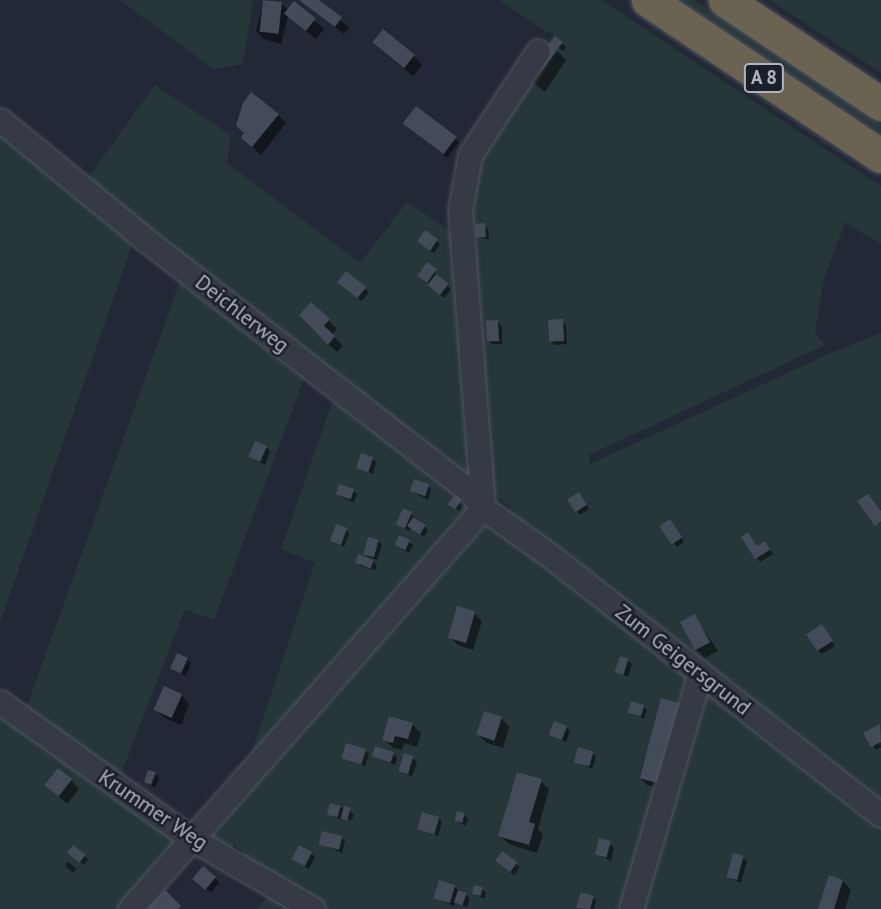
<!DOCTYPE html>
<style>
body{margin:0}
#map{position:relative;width:881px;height:909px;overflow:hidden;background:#222835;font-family:"PT Sans",sans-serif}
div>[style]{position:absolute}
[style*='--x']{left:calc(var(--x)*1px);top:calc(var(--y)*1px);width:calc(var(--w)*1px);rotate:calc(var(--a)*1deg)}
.green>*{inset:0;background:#263639}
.shadow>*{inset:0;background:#0007;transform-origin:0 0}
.building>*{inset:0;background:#434b59;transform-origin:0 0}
.roads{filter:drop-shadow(0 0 2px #4f5560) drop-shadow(0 0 2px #4f5560)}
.minor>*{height:23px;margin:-11.5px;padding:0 11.5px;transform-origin:11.5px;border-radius:11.5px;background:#353a45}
.highway>*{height:33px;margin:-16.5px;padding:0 16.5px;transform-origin:16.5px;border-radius:16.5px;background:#6b6352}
span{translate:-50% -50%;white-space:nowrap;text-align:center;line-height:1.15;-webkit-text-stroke:5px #1a1f2a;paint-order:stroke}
.shield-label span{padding:2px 5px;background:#1a1f2a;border:2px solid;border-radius:5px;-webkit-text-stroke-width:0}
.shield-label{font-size:19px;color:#afb5c2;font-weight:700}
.street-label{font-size:21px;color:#afb5c2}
</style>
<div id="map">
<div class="green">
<i style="clip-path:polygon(120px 0,253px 0,243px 64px,213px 69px)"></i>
<i style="clip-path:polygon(499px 0,602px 0,881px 186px,881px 244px,845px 222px,824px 279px,815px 332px,825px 345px,589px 455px,590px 464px,831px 353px,881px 333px,881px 909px,257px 909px,279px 884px,212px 844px,207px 830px,462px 541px,492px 523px,499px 524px,511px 507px,477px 481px,466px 482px,84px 183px,155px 85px,231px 135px,227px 163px,360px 263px,407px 202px,470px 244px,466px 202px,476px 164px,554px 33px,545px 31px)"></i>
<i style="clip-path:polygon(680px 0,694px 0,881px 125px,881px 133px)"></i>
<i style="clip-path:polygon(769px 0,881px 0,881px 73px)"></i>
<i style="clip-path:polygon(0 128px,135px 237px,0 623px)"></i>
<i style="clip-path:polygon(183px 273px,307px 371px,214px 620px,185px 609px,117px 784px,24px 714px)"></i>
<i style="clip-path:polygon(335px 394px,469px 498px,465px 513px,247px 766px,315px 563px,281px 549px)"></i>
<i style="clip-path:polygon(0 707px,182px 837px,121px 909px,0 909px)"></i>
</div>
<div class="shadow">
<i style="clip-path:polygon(264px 0,281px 3px,289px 11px,294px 4px,324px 29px,316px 39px,288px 16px,281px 44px,264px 39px,256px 31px)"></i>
<i style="clip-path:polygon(301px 0,316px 0,349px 27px,344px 34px)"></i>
<i style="clip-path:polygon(553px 43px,562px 43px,566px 47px,563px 51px)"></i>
<i style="clip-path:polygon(383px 51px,414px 56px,422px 65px,413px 76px)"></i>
<i style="clip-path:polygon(557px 51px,566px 60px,545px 92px,530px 80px)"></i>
<i style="clip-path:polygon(278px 115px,286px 123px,261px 155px,243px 137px)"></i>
<i style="clip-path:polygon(405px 124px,455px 139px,459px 142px,447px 158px)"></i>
<i style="clip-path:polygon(484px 225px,488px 229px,489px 240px,478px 237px)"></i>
<i style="clip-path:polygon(436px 241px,440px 244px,434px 253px,422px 244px)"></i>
<i style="clip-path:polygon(427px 264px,451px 289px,444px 298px,419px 275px)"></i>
<i style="clip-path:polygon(347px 274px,369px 292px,362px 301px,344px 286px)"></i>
<i style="clip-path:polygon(328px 320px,337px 329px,332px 335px,343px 346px,337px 352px,309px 326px)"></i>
<i style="clip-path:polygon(562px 321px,566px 325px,567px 344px,555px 345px,551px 341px)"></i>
<i style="clip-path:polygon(498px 322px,502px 326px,502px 344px,492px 344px,488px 340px)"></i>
<i style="clip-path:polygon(266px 447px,270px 451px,265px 465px,251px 457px)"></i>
<i style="clip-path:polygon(372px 458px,376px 462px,373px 474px,359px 467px)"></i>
<i style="clip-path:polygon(428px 486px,431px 490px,428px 500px,411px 491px)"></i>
<i style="clip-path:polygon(353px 490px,357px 494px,354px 503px,338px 495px)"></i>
<i style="clip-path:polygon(582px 497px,589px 509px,580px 515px,569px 499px)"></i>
<i style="clip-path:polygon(461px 499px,465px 503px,459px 511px,454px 507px)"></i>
<i style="clip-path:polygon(411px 514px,428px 530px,424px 537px,411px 527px,409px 531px,398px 524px)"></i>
<i style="clip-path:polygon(673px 524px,684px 542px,677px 547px,662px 526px)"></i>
<i style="clip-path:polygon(346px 530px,349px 533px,344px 547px,332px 540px)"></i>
<i style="clip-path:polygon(743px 537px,758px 547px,768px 547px,773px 554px,760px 562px)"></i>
<i style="clip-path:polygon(378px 541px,382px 545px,377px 560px,369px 557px,377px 565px,375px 570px,361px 566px,357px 562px,373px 561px,365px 554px)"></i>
<i style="clip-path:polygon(409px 542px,413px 545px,409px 553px,396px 545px)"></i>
<i style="clip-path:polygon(474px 613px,482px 621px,473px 650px,458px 645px,449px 636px)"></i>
<i style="clip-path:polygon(695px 617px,718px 651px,705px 658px,696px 650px)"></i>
<i style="clip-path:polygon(825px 630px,835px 646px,822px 654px,818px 651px)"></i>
<i style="clip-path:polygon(187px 659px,191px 663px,186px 676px,173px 669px)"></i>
<i style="clip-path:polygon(628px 661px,632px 664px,628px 677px,617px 672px)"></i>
<i style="clip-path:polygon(181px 695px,189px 704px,181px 725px,165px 718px,156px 710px)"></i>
<i style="clip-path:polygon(662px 700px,667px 791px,647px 785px,639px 777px)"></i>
<i style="clip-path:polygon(643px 706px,647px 710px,644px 719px,630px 712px)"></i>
<i style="clip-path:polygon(501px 718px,509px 727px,503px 748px,487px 743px,478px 735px)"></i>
<i style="clip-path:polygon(412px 724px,421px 733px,417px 747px,404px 743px,402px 750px,393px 748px,384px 739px)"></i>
<i style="clip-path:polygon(879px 726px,881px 747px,876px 750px,873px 746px)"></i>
<i style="clip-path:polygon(566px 727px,570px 731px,566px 742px,552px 734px)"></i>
<i style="clip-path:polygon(365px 751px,369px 754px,365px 766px,344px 758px)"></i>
<i style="clip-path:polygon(592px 753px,596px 757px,592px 769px,575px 761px)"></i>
<i style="clip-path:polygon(393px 754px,397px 757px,395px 765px,374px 757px)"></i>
<i style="clip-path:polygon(413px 758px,417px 762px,412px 777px,401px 771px)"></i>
<i style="clip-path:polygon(155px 774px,159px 778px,155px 788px,146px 782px)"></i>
<i style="clip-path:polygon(71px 780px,79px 789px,67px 804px,55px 793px)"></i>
<i style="clip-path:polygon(541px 781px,549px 789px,538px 829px,543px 834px,537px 853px,509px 844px,500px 836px)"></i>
<i style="clip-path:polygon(340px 807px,354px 814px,352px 820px,342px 818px,341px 820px,329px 814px)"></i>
<i style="clip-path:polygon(464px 815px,468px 819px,466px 826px,456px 821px)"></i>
<i style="clip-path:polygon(438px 818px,442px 822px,438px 836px,419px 828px)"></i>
<i style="clip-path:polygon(341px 837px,345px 841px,342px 853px,321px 844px)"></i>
<i style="clip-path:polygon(600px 841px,614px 847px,611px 861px,597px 854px)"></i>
<i style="clip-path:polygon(234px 845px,244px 853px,239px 861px,229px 853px)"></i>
<i style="clip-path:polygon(311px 853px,315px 857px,309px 869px,294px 859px)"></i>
<i style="clip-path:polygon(503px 854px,520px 867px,514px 875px,501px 865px)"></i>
<i style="clip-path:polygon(85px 856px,88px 860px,84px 865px,73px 857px)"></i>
<i style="clip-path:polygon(743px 858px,747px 861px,741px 883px,728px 877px)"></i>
<i style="left:68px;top:862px;width:11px;height:5px;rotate:38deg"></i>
<i style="left:203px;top:869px;width:21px;height:13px;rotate:39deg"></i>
<i style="clip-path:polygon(843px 881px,851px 890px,845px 909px,820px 909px)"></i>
<i style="clip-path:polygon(454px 887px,470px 898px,467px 907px,455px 901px,454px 906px,435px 898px)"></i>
<i style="clip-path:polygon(482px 889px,486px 893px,484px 899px,474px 893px)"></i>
<i style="clip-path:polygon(593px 897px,596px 901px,594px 909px,578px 908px)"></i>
</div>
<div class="building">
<i style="left:263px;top:0;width:19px;height:32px;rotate:6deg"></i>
<i style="clip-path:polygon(299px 0,319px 0,342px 17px,335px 27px)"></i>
<i style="left:294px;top:1px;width:28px;height:16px;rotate:39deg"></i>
<i style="left:383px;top:29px;width:41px;height:17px;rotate:39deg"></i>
<i style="left:555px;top:36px;width:10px;height:52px;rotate:37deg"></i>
<i style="clip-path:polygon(251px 92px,279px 114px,252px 147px,241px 138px,244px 133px,236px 126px,243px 103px)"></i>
<i style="left:416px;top:106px;width:51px;height:22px;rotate:37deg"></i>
<i style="left:485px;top:223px;width:14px;height:10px;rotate:86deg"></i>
<i style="left:425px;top:230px;width:16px;height:14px;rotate:35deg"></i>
<i style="left:427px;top:262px;width:12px;height:17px;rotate:35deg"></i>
<i style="left:346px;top:271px;width:26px;height:14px;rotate:39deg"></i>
<i style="left:436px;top:274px;width:16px;height:14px;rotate:38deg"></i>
<i style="clip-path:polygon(311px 302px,330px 319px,324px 326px,335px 336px,328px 345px,299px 315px)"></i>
<i style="left:563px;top:319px;width:22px;height:15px;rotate:87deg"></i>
<i style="left:498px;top:320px;width:21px;height:12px;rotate:87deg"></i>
<i style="left:255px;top:441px;width:13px;height:17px;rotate:23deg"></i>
<i style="left:361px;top:453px;width:13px;height:16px;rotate:18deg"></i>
<i style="left:414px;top:479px;width:16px;height:13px;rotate:18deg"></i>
<i style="left:339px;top:484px;width:16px;height:11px;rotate:18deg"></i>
<i style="left:579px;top:492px;width:15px;height:14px;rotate:58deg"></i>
<i style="left:456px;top:493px;width:9px;height:14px;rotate:36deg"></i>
<i style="clip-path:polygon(868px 494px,881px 511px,881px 521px,875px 526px,857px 501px)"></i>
<i style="left:403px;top:508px;width:10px;height:18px;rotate:24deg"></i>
<i style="left:413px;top:517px;width:15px;height:11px;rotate:32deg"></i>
<i style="left:670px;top:519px;width:22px;height:13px;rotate:56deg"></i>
<i style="left:336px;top:524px;width:12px;height:18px;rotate:20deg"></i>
<i style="clip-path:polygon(748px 532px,757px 546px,765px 541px,770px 550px,755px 559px,741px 537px)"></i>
<i style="left:399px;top:535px;width:12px;height:11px;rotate:24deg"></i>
<i style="left:368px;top:537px;width:11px;height:18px;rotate:15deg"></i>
<i style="left:358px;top:554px;width:17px;height:9px;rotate:21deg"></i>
<i style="left:457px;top:606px;width:19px;height:33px;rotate:16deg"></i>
<i style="left:695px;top:614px;width:32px;height:17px;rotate:62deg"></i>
<i style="left:822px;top:624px;width:20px;height:19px;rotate:57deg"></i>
<i style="left:177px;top:653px;width:12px;height:17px;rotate:24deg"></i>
<i style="left:620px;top:656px;width:9px;height:17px;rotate:18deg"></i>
<i style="left:164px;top:686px;width:20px;height:26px;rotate:24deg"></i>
<i style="left:661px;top:698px;width:23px;height:83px;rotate:15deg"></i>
<i style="left:631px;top:701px;width:14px;height:12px;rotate:17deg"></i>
<i style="left:484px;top:711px;width:19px;height:25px;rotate:18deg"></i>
<i style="clip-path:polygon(389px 716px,413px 723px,408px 739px,395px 736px,393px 743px,382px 740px)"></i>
<i style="left:554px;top:721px;width:14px;height:15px;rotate:21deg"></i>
<i style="clip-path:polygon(880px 724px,881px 742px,871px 747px,863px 733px)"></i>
<i style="left:346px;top:743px;width:21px;height:16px;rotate:17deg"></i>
<i style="left:375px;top:746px;width:20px;height:11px;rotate:18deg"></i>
<i style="left:578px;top:747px;width:16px;height:16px;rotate:15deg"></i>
<i style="left:404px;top:753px;width:10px;height:19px;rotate:17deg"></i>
<i style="left:58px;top:768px;width:18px;height:22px;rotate:38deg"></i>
<i style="clip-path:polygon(148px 770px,156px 772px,151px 785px,144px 782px)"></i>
<i style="clip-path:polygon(517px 772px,542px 779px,529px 822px,535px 824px,529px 845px,498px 836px)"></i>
<i style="left:330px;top:803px;width:11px;height:12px;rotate:15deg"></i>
<i style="left:344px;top:806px;width:7px;height:13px;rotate:16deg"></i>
<i style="left:457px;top:811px;width:8px;height:10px;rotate:14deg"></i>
<i style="left:422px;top:812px;width:18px;height:18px;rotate:16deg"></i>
<i style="left:322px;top:831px;width:21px;height:14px;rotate:14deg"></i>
<i style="left:599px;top:838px;width:12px;height:17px;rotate:14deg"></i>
<i style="left:73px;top:845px;width:16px;height:10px;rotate:38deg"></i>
<i style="left:299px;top:845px;width:15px;height:16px;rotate:28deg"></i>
<i style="left:502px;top:851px;width:19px;height:12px;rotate:36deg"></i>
<i style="left:733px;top:853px;width:11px;height:25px;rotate:15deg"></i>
<i style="left:203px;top:866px;width:17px;height:17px;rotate:40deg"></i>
<i style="clip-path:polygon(829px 875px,843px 880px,834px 909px,818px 909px)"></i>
<i style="left:439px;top:880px;width:17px;height:19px;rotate:17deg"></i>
<i style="left:474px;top:885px;width:9px;height:9px;rotate:13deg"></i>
<i style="clip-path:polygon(165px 890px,181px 906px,178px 909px,147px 909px)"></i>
<i style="left:458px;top:890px;width:9px;height:13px;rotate:18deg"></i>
<i style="clip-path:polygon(581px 892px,594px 896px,590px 909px,576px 908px)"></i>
</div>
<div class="roads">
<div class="minor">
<i style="--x:0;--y:120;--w:189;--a:39.4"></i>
<i style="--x:146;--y:240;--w:406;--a:37.8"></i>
<i style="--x:467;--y:489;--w:25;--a:50"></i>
<i style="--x:483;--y:508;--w:80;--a:35.3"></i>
<i style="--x:548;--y:554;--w:423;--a:38.1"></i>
<i style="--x:0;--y:702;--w:234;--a:35.5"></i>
<i style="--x:191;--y:838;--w:141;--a:30.2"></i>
<i style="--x:130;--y:909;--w:534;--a:-48.64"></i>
<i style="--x:483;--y:508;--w:299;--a:-94.4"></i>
<i style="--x:460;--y:210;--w:56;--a:-79.7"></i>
<i style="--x:470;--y:155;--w:124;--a:-56.8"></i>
<i style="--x:631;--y:909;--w:246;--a:-73.7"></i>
</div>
<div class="highway">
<i style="--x:648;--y:0;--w:280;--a:33.8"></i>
<i style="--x:725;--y:0;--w:187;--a:33.7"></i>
</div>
</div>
<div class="shield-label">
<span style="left:764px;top:78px">A 8</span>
</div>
<div class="street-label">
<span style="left:242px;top:314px;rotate:38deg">Deichlerweg</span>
<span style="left:683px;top:660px;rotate:38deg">Zum Geigersgrund</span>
<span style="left:153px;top:810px;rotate:34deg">Krummer Weg</span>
</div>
</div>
